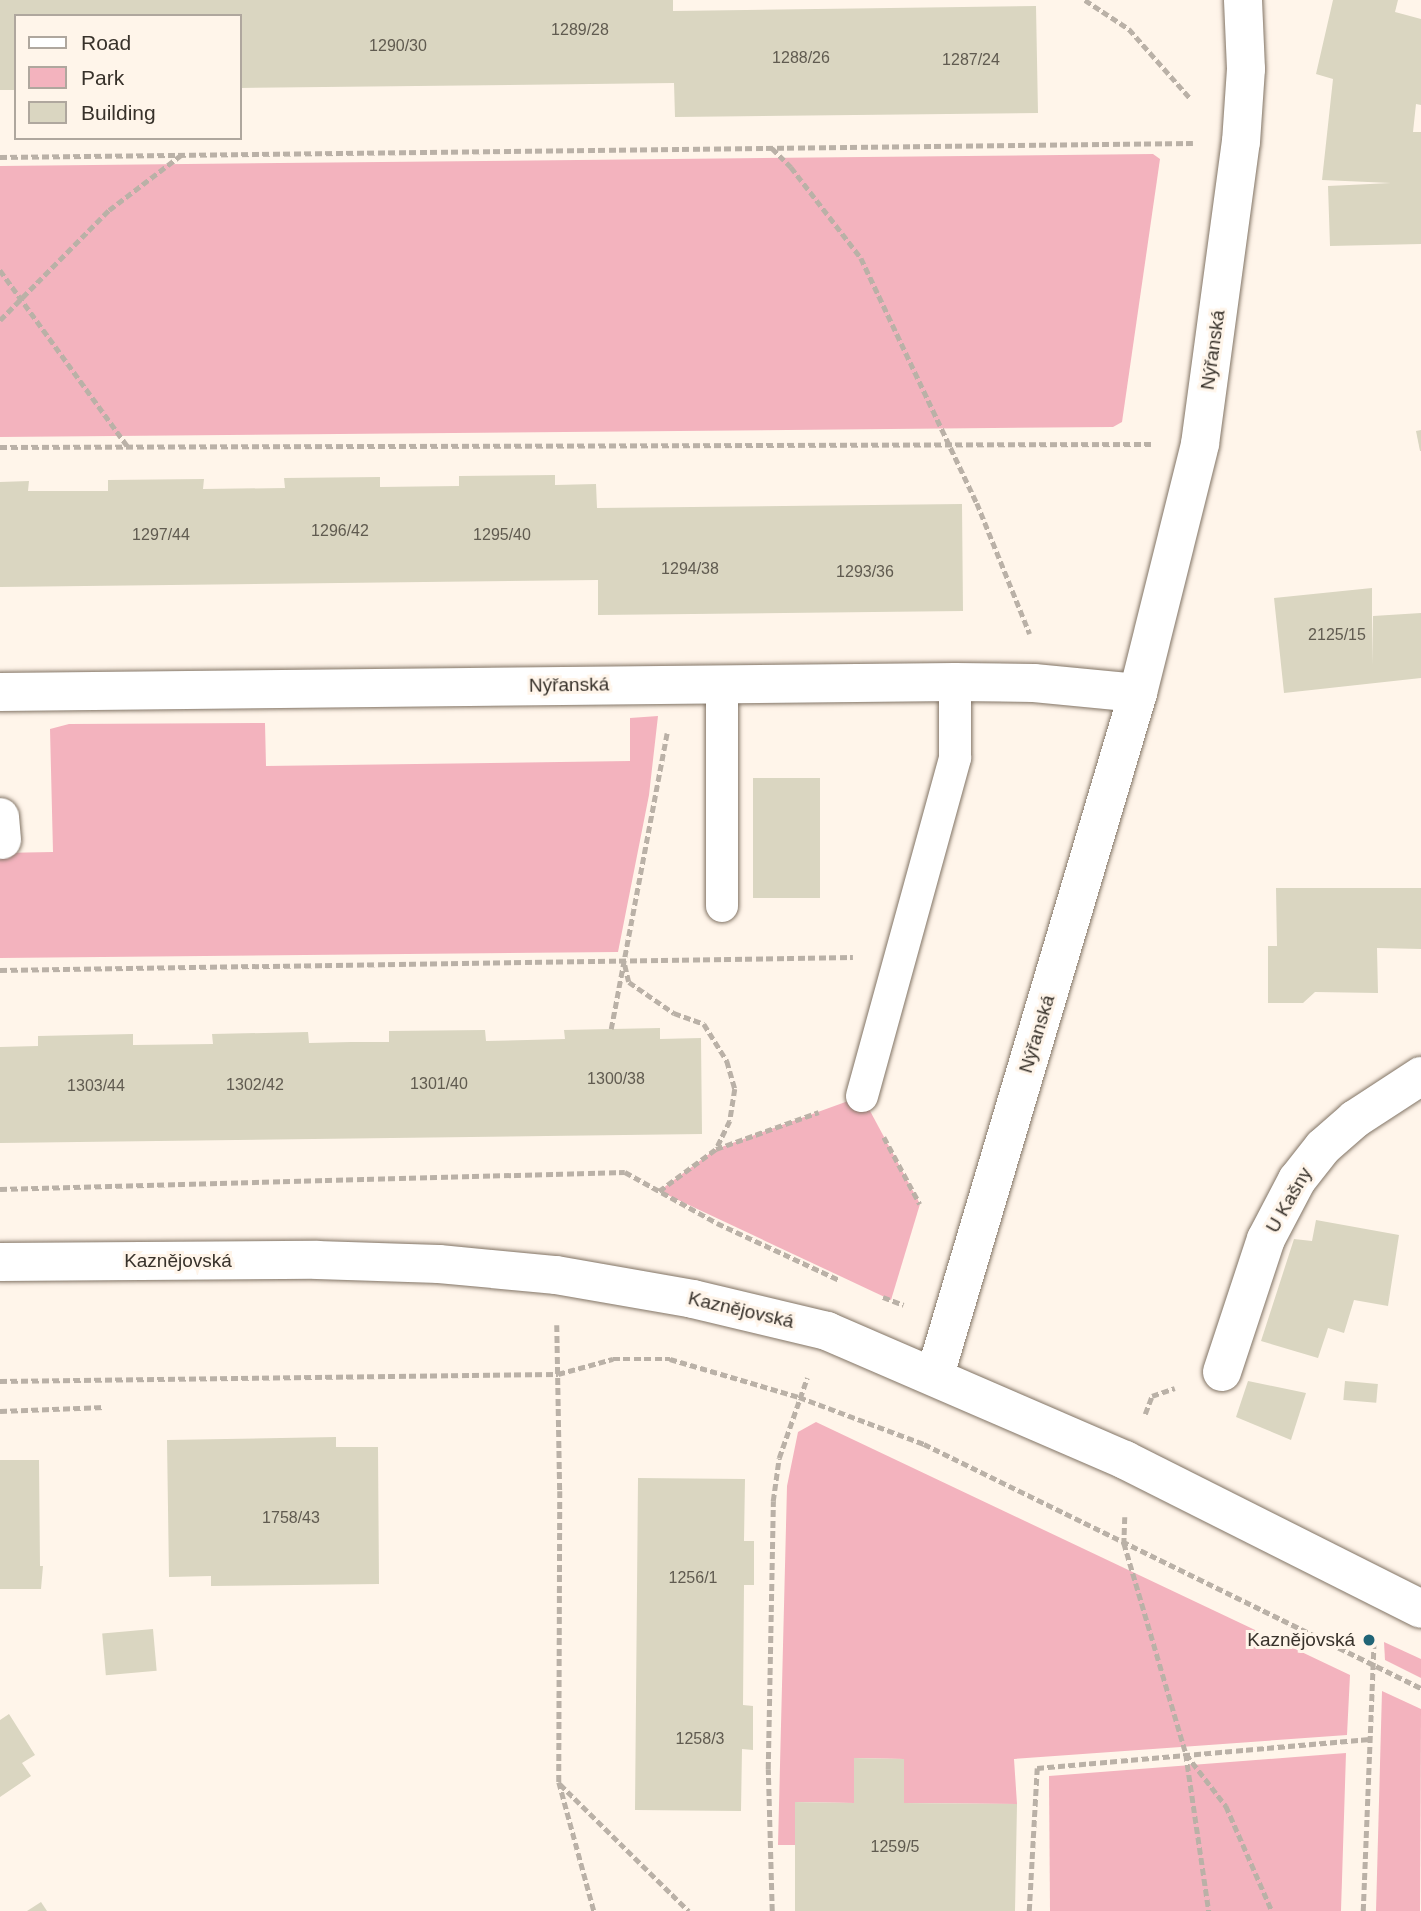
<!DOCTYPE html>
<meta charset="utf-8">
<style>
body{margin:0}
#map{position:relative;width:1421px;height:1911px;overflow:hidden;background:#fff5ea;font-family:Helvetica,sans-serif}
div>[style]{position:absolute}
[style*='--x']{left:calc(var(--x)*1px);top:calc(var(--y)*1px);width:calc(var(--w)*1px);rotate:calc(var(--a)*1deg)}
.green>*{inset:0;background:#f3b3be}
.building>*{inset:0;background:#dad6c1;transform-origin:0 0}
.path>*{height:4.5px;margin-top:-2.25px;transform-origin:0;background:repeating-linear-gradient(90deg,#bab1a7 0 7px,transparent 0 10.5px)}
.roads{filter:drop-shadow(0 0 2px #827465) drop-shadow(0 0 2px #827465)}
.lane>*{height:32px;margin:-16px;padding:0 16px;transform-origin:16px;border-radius:16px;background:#fff}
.street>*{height:38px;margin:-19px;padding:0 19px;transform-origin:19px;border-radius:19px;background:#fff}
.dots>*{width:19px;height:19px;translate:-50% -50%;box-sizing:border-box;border:4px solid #fff5ea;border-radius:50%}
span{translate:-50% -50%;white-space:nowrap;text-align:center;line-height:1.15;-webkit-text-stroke:6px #fff5ea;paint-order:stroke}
.number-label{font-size:16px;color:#605b50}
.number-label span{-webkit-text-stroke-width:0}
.street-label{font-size:19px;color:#38322b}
.poi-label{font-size:19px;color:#38322b}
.right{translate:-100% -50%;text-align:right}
.legend{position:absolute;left:14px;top:14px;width:228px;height:126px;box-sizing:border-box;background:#fff5ea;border:2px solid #afa79e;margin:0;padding:9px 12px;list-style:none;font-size:21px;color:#38322b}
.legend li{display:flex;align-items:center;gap:14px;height:35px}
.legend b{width:35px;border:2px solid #afa79e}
</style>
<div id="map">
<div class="green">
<i style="clip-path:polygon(1153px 154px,1160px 159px,1122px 422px,1113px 427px,0 437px,0 166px)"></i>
<i style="clip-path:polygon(658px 716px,649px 795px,618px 952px,0 958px,0 853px,53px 852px,50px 729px,69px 724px,265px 723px,266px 766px,630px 761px,630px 718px)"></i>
<i style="clip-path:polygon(862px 1096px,920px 1204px,891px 1300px,659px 1191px,716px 1149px)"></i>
<i style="clip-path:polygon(816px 1422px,1350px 1675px,1347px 1735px,1014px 1759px,1017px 1804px,904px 1803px,904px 1759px,855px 1758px,854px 1803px,796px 1802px,795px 1845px,778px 1845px,787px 1486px,798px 1432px)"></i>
<i style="clip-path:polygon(1384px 1642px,1421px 1659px,1421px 1678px,1385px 1660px)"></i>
<i style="clip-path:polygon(1382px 1691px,1421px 1709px,1420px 1911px,1376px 1911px)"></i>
<i style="clip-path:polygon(1346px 1753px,1341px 1911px,1050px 1911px,1049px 1776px)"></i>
</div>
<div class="building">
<i style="clip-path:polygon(0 0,673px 0,673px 11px,1036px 6px,1038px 113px,675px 117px,674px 83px,240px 88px,240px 16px,16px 16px,16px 90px,0 90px)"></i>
<i style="clip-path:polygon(1333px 0,1398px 0,1395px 12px,1421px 19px,1421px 105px,1416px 104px,1413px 132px,1421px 132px,1421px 244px,1330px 246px,1328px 186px,1391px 183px,1322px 180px,1333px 79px,1316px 74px)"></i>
<i style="clip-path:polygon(1421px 430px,1421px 451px,1420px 451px,1416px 431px)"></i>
<i style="clip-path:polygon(555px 475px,555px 485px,596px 484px,597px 508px,962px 504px,963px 611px,598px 615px,598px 580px,0 587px,0 482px,29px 481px,28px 491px,108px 491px,108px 480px,204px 479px,203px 489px,285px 488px,284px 478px,380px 477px,380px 487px,459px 486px,459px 476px)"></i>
<i style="clip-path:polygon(1372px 588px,1372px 665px,1373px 616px,1421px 613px,1421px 678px,1284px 693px,1274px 598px)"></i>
<i style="left:820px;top:778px;width:120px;height:67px;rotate:90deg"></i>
<i style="clip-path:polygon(1276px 888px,1421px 888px,1421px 949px,1377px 948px,1378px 993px,1315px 992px,1303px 1003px,1268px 1003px,1268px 946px,1277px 946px)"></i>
<i style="clip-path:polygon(660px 1028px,660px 1039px,701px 1038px,702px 1134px,0 1143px,0 1047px,38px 1046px,38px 1036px,133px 1034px,133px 1045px,213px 1044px,212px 1034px,308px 1032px,309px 1043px,351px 1042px,389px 1042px,389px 1031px,485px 1030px,486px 1041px,565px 1039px,564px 1030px)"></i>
<i style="clip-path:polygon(1316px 1220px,1399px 1235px,1388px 1306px,1354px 1300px,1344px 1333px,1328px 1328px,1318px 1358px,1261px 1341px,1294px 1239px,1312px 1241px)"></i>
<i style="clip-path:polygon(1248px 1381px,1306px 1393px,1291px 1440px,1236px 1417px)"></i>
<i style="left:1345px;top:1381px;width:33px;height:19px;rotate:5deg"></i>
<i style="clip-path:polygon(336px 1437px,336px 1447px,378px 1447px,379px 1584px,211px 1586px,211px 1576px,169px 1577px,167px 1440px)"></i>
<i style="clip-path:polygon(0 1460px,39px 1460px,40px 1566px,43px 1566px,41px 1589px,0 1589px)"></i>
<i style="clip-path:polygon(638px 1478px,745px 1479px,744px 1541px,754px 1541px,754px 1585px,744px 1585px,743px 1705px,753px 1706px,753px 1750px,742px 1749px,741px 1811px,635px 1810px)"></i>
<i style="left:153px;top:1629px;width:42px;height:51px;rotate:85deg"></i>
<i style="clip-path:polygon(9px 1714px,35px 1755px,22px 1763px,31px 1776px,0 1797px,0 1720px)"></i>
<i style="clip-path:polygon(854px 1758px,904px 1759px,904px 1803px,1017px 1804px,1015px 1911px,795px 1911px,795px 1802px,854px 1803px)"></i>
<i style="clip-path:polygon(41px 1902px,47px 1911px,27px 1911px)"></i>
</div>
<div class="path">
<i style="--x:1085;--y:0;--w:53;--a:33.4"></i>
<i style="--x:1129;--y:29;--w:92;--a:48.5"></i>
<i style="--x:772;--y:148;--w:27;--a:45"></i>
<i style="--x:791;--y:167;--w:115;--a:52.4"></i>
<i style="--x:861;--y:258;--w:271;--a:64.7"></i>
<i style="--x:977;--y:503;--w:141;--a:68"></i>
<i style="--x:0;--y:157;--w:1193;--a:-0.67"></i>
<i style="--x:0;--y:270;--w:218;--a:54.1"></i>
<i style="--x:0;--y:320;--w:155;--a:-45.3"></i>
<i style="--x:109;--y:210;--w:91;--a:-37.4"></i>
<i style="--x:0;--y:447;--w:1151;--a:-0.15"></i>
<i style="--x:625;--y:965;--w:17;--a:77"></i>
<i style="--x:629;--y:982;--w:55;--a:34.6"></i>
<i style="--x:674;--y:1013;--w:32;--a:20"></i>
<i style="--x:704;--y:1024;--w:44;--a:58.1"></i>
<i style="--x:727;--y:1061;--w:29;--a:74"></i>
<i style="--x:735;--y:1089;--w:32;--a:99"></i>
<i style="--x:730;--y:1121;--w:30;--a:116"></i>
<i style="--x:0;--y:970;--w:853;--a:-0.87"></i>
<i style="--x:611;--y:1029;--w:301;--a:-79.3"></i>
<i style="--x:884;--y:1137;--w:76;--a:61.8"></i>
<i style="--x:0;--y:1189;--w:625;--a:-1.56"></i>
<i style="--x:625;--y:1172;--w:105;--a:29"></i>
<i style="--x:717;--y:1223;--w:135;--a:25"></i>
<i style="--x:659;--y:1191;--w:71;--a:-36.4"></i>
<i style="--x:716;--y:1149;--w:109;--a:-19.8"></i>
<i style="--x:883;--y:1297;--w:22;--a:21"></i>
<i style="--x:557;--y:1325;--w:166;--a:89"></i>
<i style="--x:560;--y:1491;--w:291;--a:90.2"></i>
<i style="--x:559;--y:1782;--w:134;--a:74.8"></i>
<i style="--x:0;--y:1381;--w:558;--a:-0.72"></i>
<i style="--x:558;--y:1374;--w:57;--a:-15.3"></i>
<i style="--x:613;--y:1359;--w:57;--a:0"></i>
<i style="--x:670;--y:1359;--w:134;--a:16.4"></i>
<i style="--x:799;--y:1397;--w:134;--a:20.6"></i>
<i style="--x:924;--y:1444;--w:554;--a:26.15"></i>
<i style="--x:0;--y:1411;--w:105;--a:-2.2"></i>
<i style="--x:1145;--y:1414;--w:19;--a:-69"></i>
<i style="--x:1152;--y:1396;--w:24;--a:-19"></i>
<i style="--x:1125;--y:1517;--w:26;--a:92"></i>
<i style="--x:1124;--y:1543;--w:220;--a:73.6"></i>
<i style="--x:1186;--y:1754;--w:159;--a:81.7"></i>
<i style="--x:1186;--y:1754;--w:66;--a:52.4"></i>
<i style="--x:1226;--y:1806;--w:115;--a:66.3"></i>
<i style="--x:560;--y:1784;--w:181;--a:44.6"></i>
<i style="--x:772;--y:1911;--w:142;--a:-91.6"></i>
<i style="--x:768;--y:1769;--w:268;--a:-88.9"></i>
<i style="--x:773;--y:1501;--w:43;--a:-82.1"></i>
<i style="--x:779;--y:1458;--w:85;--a:-70.7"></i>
<i style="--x:1029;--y:1911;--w:143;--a:-86.8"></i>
<i style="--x:1037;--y:1768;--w:334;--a:-5"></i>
<i style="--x:1363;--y:1911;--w:271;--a:-87.7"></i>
</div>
<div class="roads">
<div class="lane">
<i style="--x:722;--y:684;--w:222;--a:90"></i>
<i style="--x:862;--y:1096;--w:351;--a:-74.6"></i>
<i style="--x:955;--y:758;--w:76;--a:-90"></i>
</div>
<div class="street">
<i style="--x:0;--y:692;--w:955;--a:-0.6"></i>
<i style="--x:955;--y:682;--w:79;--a:0.7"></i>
<i style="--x:1034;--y:683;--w:104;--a:5.5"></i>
<i style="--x:0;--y:817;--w:23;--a:85"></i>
<i style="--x:0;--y:1262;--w:317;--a:-0.4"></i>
<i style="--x:317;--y:1260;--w:122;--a:1.9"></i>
<i style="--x:439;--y:1264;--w:118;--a:5.4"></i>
<i style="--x:556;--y:1275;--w:139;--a:9.9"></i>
<i style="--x:693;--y:1299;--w:138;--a:13.4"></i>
<i style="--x:827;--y:1331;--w:325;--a:23.4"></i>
<i style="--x:1125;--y:1460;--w:331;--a:26.7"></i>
<i style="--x:1222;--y:1372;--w:140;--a:-71.7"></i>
<i style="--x:1266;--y:1239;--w:67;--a:-62.3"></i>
<i style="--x:1297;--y:1180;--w:42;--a:-51.8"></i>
<i style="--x:1323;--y:1147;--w:43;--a:-41.2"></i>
<i style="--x:1355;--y:1119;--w:79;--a:-33.1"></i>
<i style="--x:935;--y:1375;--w:712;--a:-73.42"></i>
<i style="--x:1138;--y:693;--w:257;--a:-76"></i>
<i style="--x:1200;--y:444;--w:305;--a:-82.3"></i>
<i style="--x:1241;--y:142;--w:73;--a:-86.1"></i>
<i style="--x:1246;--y:69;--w:69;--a:-92.5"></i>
</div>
</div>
<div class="dots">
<i style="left:1369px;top:1640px;background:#206476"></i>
</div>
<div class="number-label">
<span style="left:580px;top:30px">1289/28</span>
<span style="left:398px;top:46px">1290/30</span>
<span style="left:801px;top:58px">1288/26</span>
<span style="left:971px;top:60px">1287/24</span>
<span style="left:340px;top:531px">1296/42</span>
<span style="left:161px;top:535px">1297/44</span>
<span style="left:502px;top:535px">1295/40</span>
<span style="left:690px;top:569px">1294/38</span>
<span style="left:865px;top:572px">1293/36</span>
<span style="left:1337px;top:635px">2125/15</span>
<span style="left:616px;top:1079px">1300/38</span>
<span style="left:439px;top:1084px">1301/40</span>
<span style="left:255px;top:1085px">1302/42</span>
<span style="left:96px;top:1086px">1303/44</span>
<span style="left:291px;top:1518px">1758/43</span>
<span style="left:693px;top:1578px">1256/1</span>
<span style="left:700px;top:1739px">1258/3</span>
<span style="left:895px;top:1847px">1259/5</span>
</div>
<div class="street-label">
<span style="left:1213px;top:350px;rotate:-82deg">Nýřanská</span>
<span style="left:569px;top:685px;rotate:-1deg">Nýřanská</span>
<span style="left:1037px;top:1034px;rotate:-73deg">Nýřanská</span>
<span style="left:1289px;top:1200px;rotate:-60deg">U Kašny</span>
<span style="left:178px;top:1261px">Kaznějovská</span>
<span style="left:741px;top:1310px;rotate:13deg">Kaznějovská</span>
</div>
<div class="poi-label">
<span class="right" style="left:1355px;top:1640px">Kaznějovská</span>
</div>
<ul class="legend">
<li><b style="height:9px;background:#fff"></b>Road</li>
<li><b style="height:19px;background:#f3b3be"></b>Park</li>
<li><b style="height:19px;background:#dad6c1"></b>Building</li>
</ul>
</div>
